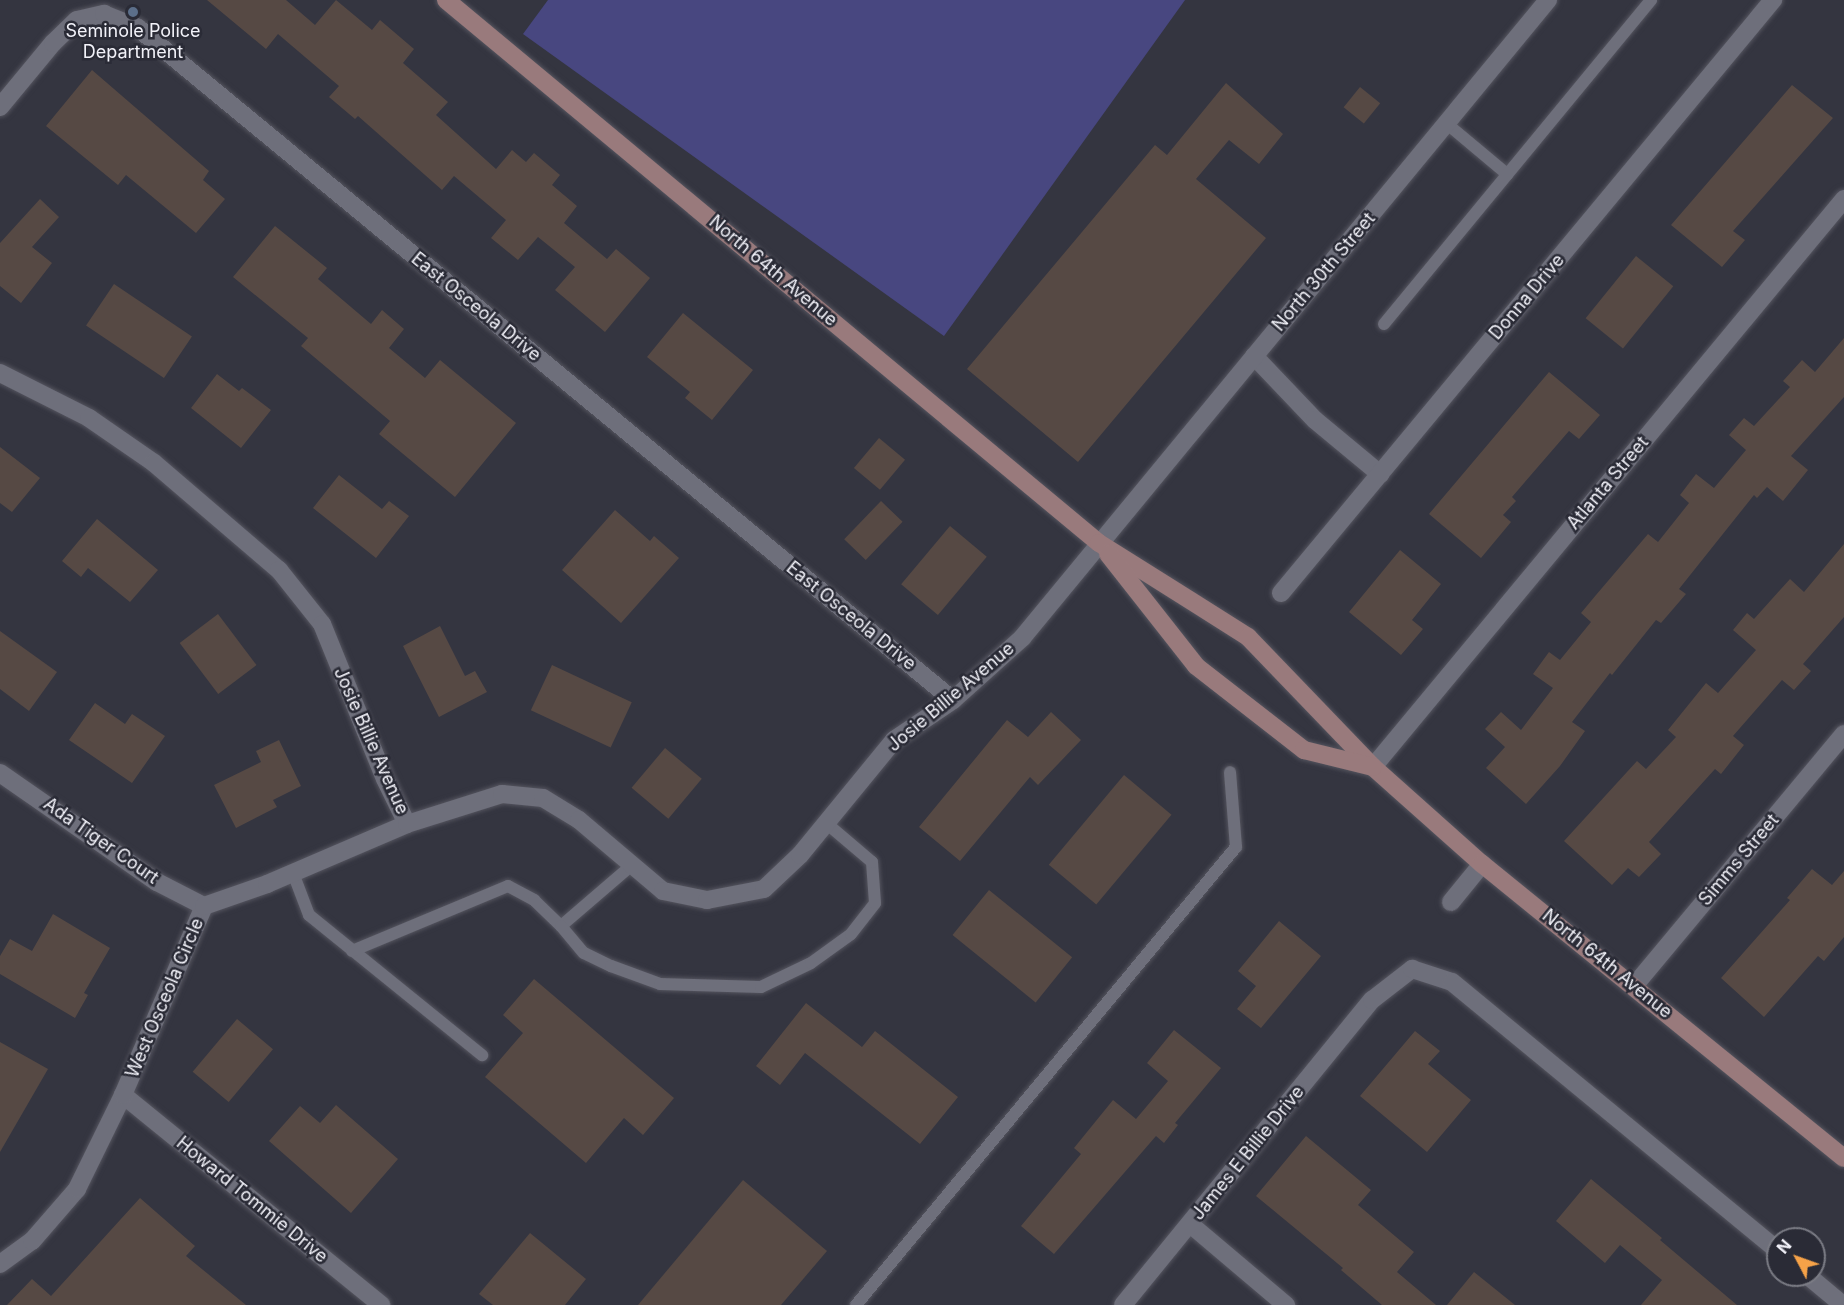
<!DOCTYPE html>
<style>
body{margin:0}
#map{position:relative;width:1844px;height:1305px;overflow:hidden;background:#343540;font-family:Inter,sans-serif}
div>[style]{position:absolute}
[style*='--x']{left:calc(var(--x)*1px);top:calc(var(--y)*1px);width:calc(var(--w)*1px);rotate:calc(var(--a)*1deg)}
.green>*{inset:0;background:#484780}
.building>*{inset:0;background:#564944;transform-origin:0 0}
.roads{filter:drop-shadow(0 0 2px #54545e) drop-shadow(0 0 2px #54545e)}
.lane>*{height:12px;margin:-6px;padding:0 6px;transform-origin:6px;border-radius:6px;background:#6e6f7b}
.street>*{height:18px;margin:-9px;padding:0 9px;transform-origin:9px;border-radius:9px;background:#6e6f7b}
.secondary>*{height:18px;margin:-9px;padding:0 9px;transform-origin:9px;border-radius:9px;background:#997a7c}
.dots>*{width:16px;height:16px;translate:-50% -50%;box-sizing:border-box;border:3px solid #2a2b36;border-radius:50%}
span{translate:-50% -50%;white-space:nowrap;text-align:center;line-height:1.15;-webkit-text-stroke:5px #2a2b36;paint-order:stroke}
.poi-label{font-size:18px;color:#f2f2f9}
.street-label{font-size:18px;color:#f2f2f9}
.north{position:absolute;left:1766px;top:1227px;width:60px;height:60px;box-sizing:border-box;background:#2a2b36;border:2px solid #7a7b84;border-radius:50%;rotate:311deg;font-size:16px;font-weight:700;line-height:24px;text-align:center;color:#f2f2f9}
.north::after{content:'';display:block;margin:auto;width:21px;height:27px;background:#f6a248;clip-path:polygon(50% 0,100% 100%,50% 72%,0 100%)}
</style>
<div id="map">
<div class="green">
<i style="clip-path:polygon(548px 0,1185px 0,944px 336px,523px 34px)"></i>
</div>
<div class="building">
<i style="clip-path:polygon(207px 0,286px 0,315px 25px,336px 0,372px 30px,380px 20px,414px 49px,403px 63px,448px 102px,436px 115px,496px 169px,512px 150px,526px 162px,534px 153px,560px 175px,552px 185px,577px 206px,564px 223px,607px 259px,616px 249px,650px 278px,605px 332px,555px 290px,575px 267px,538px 237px,518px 260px,491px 238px,506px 220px,454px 176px,442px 190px,358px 116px,355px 119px,329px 97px,339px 86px,278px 34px,266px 49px)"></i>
<i style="clip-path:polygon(92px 70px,209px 171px,203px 180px,225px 199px,196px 233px,126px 175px,118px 185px,46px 126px)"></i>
<i style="clip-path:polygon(1226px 83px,1283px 134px,1259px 164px,1229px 140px,1196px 179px,1266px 238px,1078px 462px,967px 369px,1155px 145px,1167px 155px)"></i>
<i style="clip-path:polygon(1792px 85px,1833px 118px,1733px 231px,1745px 240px,1722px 267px,1671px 225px)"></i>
<i style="left:1360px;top:87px;width:26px;height:26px;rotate:39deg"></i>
<i style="clip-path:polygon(40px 199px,59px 217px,32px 247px,52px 263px,21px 303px,0 286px,0 243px)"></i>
<i style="clip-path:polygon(275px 226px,327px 268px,318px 279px,371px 324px,382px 310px,404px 329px,389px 348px,425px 378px,440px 360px,516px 423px,455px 497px,379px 434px,390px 421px,301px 346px,308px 338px,233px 277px)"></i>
<i style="left:1636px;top:256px;width:48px;height:80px;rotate:39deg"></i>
<i style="left:114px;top:284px;width:94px;height:50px;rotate:34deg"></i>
<i style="clip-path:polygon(683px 313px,753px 370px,712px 420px,685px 398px,690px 392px,647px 357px)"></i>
<i style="clip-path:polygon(1844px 338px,1844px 397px,1791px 456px,1808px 470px,1783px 501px,1767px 487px,1757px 498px,1754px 495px,1679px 589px,1686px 594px,1661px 623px,1656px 620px,1612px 675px,1610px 673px,1572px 722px,1585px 731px,1560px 766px,1526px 804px,1486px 768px,1505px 747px,1485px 729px,1501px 712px,1521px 730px,1553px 688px,1533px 674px,1549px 652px,1560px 660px,1591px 622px,1581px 613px,1596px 595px,1648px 534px,1658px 542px,1689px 503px,1680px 495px,1696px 474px,1714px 488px,1746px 450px,1729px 435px,1744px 418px,1754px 426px,1790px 387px,1783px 381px,1802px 360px,1815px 372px)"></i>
<i style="clip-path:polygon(1549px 372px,1600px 415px,1579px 439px,1569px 431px,1512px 497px,1516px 501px,1503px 515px,1511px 522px,1481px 558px,1429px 514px)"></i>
<i style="clip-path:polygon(217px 374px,239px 391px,242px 388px,271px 410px,241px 448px,191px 408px)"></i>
<i style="left:879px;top:438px;width:34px;height:39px;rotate:40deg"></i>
<i style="clip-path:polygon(0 447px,40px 478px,12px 512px,0 503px)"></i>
<i style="clip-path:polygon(339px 475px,382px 509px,389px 501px,409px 516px,376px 558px,313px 508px)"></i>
<i style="left:881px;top:501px;width:30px;height:53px;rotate:44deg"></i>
<i style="clip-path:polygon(615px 510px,650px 541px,654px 536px,679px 558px,621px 623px,562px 570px)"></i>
<i style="clip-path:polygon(97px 519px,158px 570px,130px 602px,88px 568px,81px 577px,62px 561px)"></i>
<i style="left:950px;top:526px;width:48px;height:76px;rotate:40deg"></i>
<i style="clip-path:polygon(1844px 544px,1844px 617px,1803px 664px,1811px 671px,1794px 690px,1782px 680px,1733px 736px,1744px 745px,1721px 774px,1715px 769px,1649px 842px,1661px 854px,1639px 877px,1628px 868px,1612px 885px,1564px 841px,1637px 761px,1646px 769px,1676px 737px,1668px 730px,1706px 683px,1718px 693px,1756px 650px,1733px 630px,1747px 613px,1754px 619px,1790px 579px,1804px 592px)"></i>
<i style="clip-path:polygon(1400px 550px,1441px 584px,1412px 620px,1423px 629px,1401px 655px,1349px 612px)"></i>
<i style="left:218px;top:614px;width:64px;height:48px;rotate:53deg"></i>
<i style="clip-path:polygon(440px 626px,465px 676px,475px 671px,487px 692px,439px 717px,403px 646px)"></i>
<i style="clip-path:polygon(0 631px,57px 672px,29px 711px,0 689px)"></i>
<i style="left:552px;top:665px;width:88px;height:50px;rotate:25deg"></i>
<i style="clip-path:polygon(95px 703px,125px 724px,132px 714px,165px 736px,132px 783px,69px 740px)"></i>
<i style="clip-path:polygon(1051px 712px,1081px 740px,1038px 785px,1030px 777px,960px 861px,919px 827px,1007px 720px,1028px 737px)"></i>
<i style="clip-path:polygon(279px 740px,301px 786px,273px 800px,277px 807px,236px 828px,214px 785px,261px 762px,256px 751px)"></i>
<i style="left:665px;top:748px;width:48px;height:52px;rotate:40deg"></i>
<i style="left:1124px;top:775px;width:62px;height:117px;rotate:40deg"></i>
<i style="clip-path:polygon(1812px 869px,1832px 885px,1844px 871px,1844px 937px,1824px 961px,1818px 956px,1764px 1017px,1721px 978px,1790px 900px,1787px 898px)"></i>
<i style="left:989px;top:890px;width:107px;height:58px;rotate:39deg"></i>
<i style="clip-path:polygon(53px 914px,110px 948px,84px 993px,88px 995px,75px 1018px,0 974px,0 956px,10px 939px,32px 951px)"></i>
<i style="clip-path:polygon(1279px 921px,1321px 956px,1261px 1028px,1237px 1009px,1256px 986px,1238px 971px)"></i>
<i style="clip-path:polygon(534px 979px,674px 1098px,643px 1135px,624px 1118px,586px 1163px,485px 1077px,523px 1033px,503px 1015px)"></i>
<i style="clip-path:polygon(806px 1003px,862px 1047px,875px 1031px,958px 1097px,920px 1144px,805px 1053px,780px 1085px,756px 1066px)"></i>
<i style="left:237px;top:1019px;width:47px;height:69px;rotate:40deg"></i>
<i style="clip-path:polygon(1174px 1030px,1221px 1068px,1175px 1123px,1178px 1125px,1164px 1143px,1156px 1136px,1054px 1254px,1021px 1226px,1081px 1154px,1074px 1148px,1113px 1100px,1136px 1119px,1168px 1081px,1147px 1063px)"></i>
<i style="clip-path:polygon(1415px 1031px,1440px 1051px,1428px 1064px,1471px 1100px,1427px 1152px,1360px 1096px)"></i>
<i style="clip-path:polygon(0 1042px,48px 1069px,0 1152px)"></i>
<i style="clip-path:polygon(336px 1105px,398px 1159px,351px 1213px,269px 1141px,300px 1106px,320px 1123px)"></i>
<i style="clip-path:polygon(1306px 1136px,1371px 1190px,1358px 1205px,1414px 1252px,1397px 1272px,1436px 1305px,1382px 1305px,1341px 1270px,1343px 1268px,1256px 1196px)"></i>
<i style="clip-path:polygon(1591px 1179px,1662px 1238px,1660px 1240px,1737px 1305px,1641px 1305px,1662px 1280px,1620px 1245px,1605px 1263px,1556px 1221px)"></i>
<i style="clip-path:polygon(743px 1180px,827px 1251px,781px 1305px,638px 1305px)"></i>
<i style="clip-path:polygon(140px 1198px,195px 1246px,186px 1256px,246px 1305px,7px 1305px,32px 1279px,51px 1296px)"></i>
<i style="clip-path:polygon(530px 1233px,586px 1279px,565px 1305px,493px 1305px,479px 1294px)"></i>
<i style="clip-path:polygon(1474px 1272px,1515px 1305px,1447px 1305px)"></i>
</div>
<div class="roads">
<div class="lane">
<i style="--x:1446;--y:123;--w:80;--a:39.9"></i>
<i style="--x:1384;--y:324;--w:420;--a:-50.5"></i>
<i style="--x:293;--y:873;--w:45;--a:69.1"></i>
<i style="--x:309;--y:915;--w:223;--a:39"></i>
<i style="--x:561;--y:926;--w:94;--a:-40.7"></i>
<i style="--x:352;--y:951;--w:169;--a:-22.6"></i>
<i style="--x:508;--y:886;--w:30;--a:28"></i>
<i style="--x:534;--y:900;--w:37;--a:44"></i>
<i style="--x:561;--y:926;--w:35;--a:50"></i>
<i style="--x:584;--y:953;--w:30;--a:26"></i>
<i style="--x:611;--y:966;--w:52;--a:20.2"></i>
<i style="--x:660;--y:984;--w:101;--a:1.7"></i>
<i style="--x:761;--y:987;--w:55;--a:-25.6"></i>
<i style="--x:811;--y:963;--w:49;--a:-35.9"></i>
<i style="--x:851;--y:934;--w:39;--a:-52"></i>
<i style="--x:875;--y:903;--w:41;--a:-94.2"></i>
<i style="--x:872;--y:862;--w:60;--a:-139.7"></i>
<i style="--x:856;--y:1305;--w:595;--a:-50.32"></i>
<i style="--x:1236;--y:847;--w:75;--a:-94.6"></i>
</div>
<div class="street">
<i style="--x:0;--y:107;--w:83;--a:-50.4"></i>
<i style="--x:53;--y:43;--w:33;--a:-44"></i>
<i style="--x:77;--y:20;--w:28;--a:-13"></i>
<i style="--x:104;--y:14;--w:37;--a:22"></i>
<i style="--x:138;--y:28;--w:1056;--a:39.51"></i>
<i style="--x:1254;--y:356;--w:88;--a:46.4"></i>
<i style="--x:1315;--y:420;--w:85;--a:39.7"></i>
<i style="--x:0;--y:373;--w:100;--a:26.8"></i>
<i style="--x:89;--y:418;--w:79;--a:34.7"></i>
<i style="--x:154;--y:463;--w:165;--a:40.6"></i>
<i style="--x:279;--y:570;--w:69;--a:51.5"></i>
<i style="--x:322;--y:624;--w:167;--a:67.9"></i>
<i style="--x:385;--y:779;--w:50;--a:63.9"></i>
<i style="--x:1281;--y:593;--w:771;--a:-50.32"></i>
<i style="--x:1373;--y:767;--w:738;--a:-50.33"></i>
<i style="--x:0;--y:773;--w:191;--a:34.8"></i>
<i style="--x:157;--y:882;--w:53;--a:27.1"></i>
<i style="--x:1451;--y:902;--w:49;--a:-50.8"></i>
<i style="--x:1634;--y:986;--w:328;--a:-50.2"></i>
<i style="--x:123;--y:1095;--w:333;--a:39.1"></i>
<i style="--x:1190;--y:1224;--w:126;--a:40.2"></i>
<i style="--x:0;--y:1264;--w:39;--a:-36"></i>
<i style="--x:32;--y:1241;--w:69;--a:-49.1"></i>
<i style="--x:77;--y:1189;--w:105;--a:-63.9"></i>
<i style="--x:123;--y:1095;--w:206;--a:-66.8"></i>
<i style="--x:204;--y:906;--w:67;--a:-19.2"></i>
<i style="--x:267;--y:884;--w:152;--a:-23.2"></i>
<i style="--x:407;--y:824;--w:100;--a:-17.5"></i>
<i style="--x:502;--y:794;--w:41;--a:5.6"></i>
<i style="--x:543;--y:798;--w:42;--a:31.4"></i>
<i style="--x:579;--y:820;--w:110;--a:40.2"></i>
<i style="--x:663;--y:891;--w:45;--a:11.6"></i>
<i style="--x:707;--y:900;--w:58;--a:-10.9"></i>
<i style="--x:764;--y:889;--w:50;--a:-43.4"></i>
<i style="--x:800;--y:855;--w:149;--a:-50.7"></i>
<i style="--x:894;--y:740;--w:71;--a:-34.1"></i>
<i style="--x:953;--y:700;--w:93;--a:-41.9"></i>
<i style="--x:1022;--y:638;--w:827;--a:-50.5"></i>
<i style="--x:1807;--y:1275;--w:47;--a:39.8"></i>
<i style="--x:1123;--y:1305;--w:394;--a:-50.8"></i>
<i style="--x:1372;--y:1000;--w:51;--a:-37.8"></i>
<i style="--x:1412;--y:969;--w:42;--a:18"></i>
<i style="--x:1452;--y:982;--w:423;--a:39.5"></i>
</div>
<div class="secondary">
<i style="--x:446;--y:0;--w:849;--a:39.75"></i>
<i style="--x:1099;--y:543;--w:176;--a:32.2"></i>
<i style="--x:1248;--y:637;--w:180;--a:46.1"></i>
<i style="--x:1373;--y:767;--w:146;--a:41.7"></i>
<i style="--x:1482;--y:864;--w:466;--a:39.1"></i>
<i style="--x:1108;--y:554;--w:142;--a:51.8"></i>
<i style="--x:1196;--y:666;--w:137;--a:37.9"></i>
<i style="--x:1304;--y:750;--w:71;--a:13.8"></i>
</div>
</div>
<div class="dots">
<i style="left:133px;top:12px;background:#5c6f8a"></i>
</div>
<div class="poi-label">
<span style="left:133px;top:42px">Seminole Police<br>Department</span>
</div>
<div class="street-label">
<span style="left:773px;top:271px;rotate:40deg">North 64th Avenue</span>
<span style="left:1324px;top:272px;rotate:-50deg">North 30th Street</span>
<span style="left:1527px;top:297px;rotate:-50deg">Donna Drive</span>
<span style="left:476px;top:307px;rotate:39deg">East Osceola Drive</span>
<span style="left:1608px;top:483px;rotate:-50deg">Atlanta Street</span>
<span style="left:851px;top:616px;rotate:39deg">East Osceola Drive</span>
<span style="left:951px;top:697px;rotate:-40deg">Josie Billie Avenue</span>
<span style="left:371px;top:741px;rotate:66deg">Josie Billie Avenue</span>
<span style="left:101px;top:841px;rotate:35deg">Ada Tiger Court</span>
<span style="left:1739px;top:860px;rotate:-50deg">Simms Street</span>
<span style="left:1607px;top:964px;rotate:39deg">North 64th Avenue</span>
<span style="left:165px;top:998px;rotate:-67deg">West Osceola Circle</span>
<span style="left:1248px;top:1153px;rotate:-51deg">James E Billie Drive</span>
<span style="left:252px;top:1200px;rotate:39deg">Howard Tommie Drive</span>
</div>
<div class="north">N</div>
</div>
